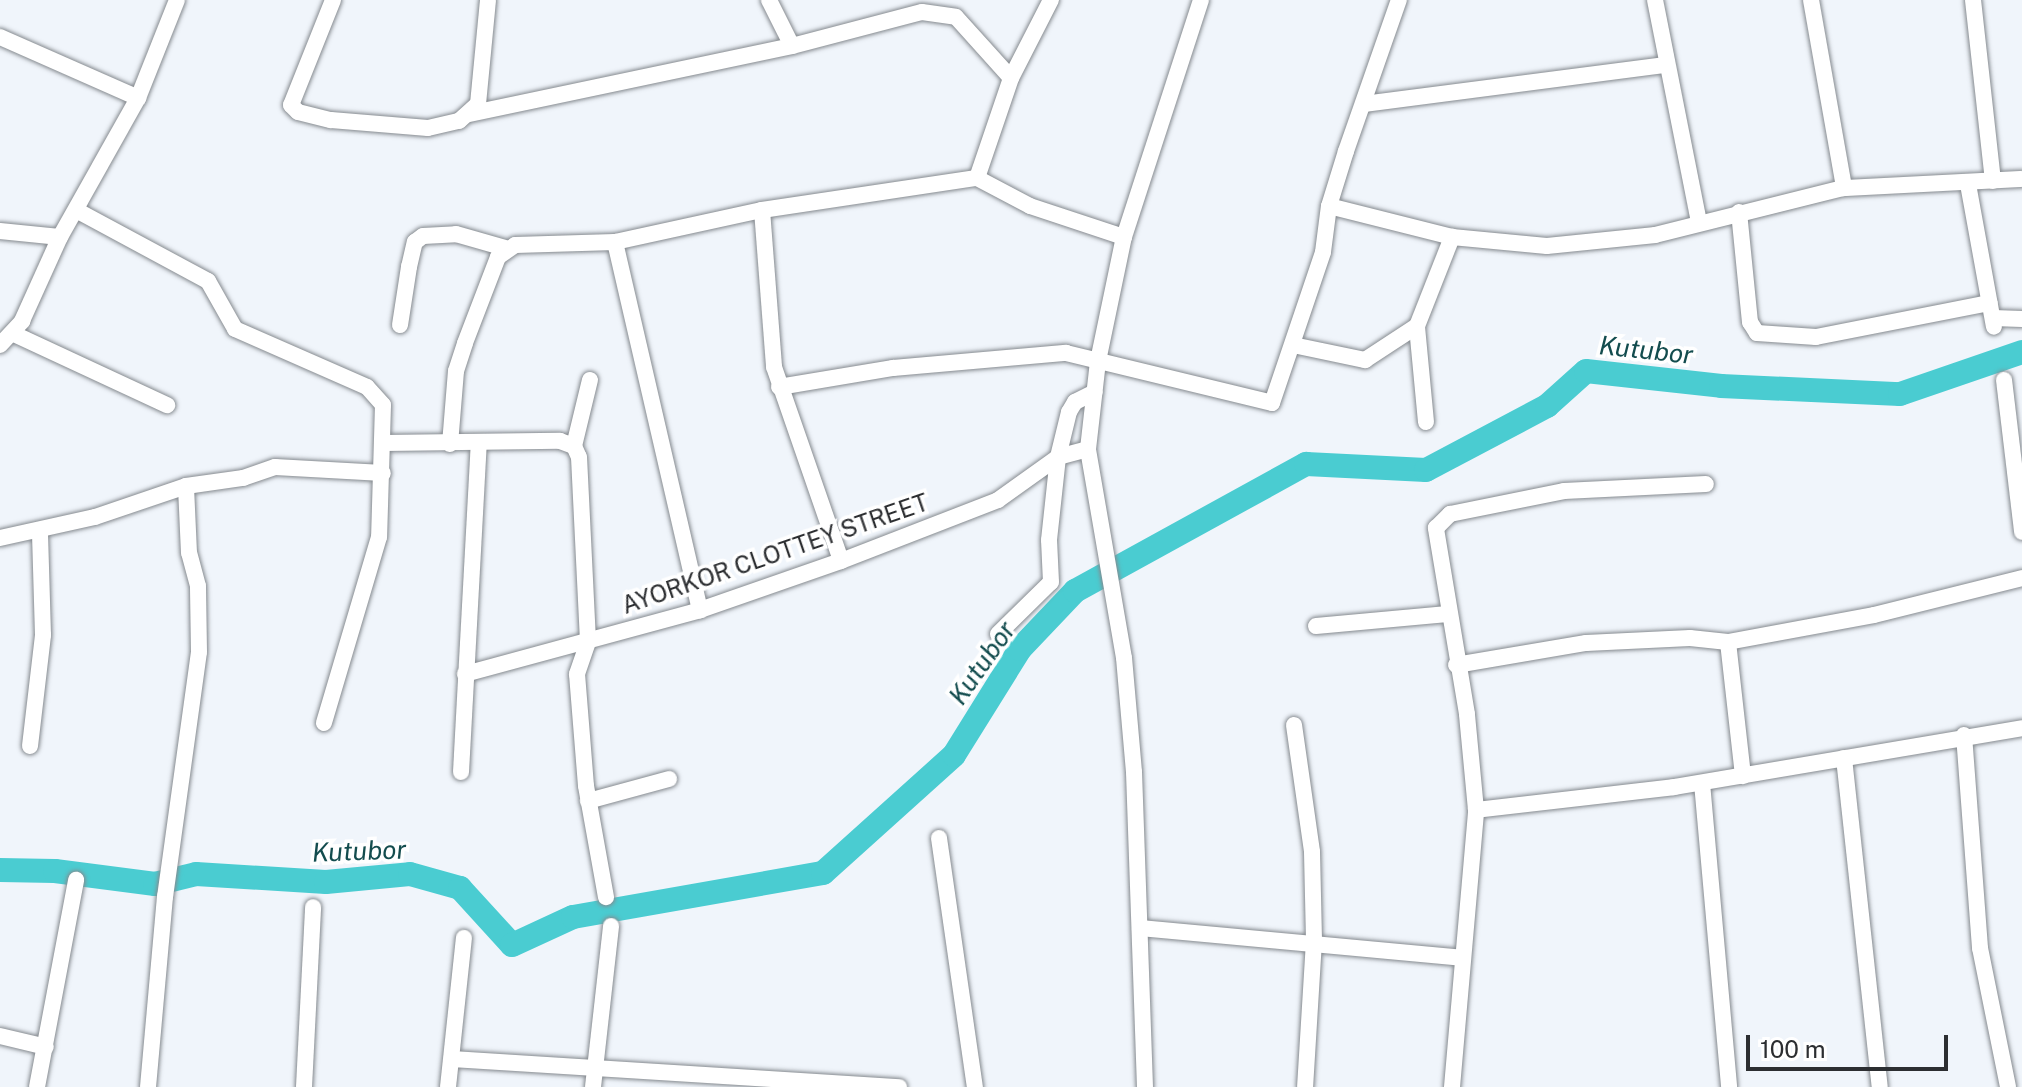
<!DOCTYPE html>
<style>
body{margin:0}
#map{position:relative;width:2022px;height:1087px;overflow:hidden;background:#f0f5fb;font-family:"Public Sans",sans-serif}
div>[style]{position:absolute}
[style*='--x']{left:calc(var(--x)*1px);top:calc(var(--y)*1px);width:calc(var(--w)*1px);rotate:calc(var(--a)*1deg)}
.river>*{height:24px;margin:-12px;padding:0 12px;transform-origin:12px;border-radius:12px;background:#4accd1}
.roads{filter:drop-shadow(0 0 2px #858a8f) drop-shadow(0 0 2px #858a8f)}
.street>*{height:16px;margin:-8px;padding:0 8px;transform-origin:8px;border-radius:8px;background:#fff}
span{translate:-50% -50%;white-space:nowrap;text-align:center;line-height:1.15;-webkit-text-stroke:7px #fff;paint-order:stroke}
.street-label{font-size:24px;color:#2c2e31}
.water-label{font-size:26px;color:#134c4e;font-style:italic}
.scale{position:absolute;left:1746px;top:1035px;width:202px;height:36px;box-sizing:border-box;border:4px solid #2c2e31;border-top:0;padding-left:10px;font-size:24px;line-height:28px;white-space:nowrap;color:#2c2e31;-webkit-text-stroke:6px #fff;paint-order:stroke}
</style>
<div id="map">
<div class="river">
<i style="--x:0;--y:870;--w:55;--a:1"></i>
<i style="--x:55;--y:871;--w:101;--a:7.4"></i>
<i style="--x:155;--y:884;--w:42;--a:-13.7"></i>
<i style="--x:196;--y:874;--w:130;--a:3.5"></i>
<i style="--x:326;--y:882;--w:84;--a:-5.4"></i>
<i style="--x:410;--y:874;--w:52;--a:15.6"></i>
<i style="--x:460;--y:888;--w:77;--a:47.6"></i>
<i style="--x:512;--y:945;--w:67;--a:-24.7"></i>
<i style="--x:573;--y:917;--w:254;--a:-10"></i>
<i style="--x:823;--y:873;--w:176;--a:-42"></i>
<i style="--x:954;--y:755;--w:125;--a:-58.1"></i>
<i style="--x:1020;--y:649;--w:80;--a:-46.5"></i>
<i style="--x:1075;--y:591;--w:264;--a:-28.8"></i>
<i style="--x:1306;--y:464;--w:120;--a:2.9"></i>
<i style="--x:1426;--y:470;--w:137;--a:-27.9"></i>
<i style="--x:1547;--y:406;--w:52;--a:-41.9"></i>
<i style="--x:1586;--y:371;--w:136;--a:6.3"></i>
<i style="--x:1721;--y:386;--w:179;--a:2.6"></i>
<i style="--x:1900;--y:394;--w:129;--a:-19"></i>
</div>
<div class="roads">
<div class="street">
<i style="--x:333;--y:0;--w:113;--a:111.8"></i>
<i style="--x:291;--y:105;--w:10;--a:45"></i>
<i style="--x:298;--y:112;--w:34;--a:14"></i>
<i style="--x:331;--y:120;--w:97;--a:4.7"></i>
<i style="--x:428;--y:128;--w:32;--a:-13"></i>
<i style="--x:459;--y:121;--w:25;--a:-42"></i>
<i style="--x:478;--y:104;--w:104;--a:-84.5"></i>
<i style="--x:769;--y:0;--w:51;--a:63.4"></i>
<i style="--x:1655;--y:0;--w:227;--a:78.8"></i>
<i style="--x:1811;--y:0;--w:191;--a:80"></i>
<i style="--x:1973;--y:0;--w:182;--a:83.7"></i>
<i style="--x:0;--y:37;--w:151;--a:23.8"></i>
<i style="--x:1364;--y:104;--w:304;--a:-7.4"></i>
<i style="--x:469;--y:114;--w:330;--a:-11.9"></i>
<i style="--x:792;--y:46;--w:134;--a:-14.7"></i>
<i style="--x:922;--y:12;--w:34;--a:8"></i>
<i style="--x:956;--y:17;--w:82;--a:48"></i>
<i style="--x:977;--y:178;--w:106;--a:-71.2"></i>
<i style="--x:1011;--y:78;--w:88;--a:-62.9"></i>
<i style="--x:1968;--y:184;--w:145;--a:79.7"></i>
<i style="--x:1329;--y:206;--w:127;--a:14.1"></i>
<i style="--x:1452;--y:237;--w:95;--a:5.4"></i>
<i style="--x:1547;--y:246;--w:109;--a:-5.8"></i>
<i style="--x:1655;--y:235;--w:195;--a:-14"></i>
<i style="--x:1844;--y:188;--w:178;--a:-2.9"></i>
<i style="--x:76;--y:210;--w:150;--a:28.3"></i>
<i style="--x:208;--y:281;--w:55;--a:60.6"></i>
<i style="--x:235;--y:329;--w:144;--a:23.7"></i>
<i style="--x:367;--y:387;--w:24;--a:48"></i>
<i style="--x:383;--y:405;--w:132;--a:91.7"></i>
<i style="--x:379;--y:537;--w:194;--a:106.5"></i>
<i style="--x:762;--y:210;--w:157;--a:85.6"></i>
<i style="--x:774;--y:367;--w:205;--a:70.9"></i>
<i style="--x:1739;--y:212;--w:111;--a:84.3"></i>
<i style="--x:1750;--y:322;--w:13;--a:58"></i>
<i style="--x:1757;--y:333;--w:59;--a:3.9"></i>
<i style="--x:1816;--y:337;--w:177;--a:-11.1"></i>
<i style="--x:0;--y:231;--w:60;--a:5.7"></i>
<i style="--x:60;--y:237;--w:159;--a:-60.7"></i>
<i style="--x:138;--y:98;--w:105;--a:-68.3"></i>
<i style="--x:615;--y:242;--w:378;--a:77"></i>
<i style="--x:1993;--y:318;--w:29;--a:2"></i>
<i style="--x:400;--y:325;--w:59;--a:-81.2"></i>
<i style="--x:409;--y:267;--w:26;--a:-77"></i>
<i style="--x:415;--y:242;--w:10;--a:-37"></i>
<i style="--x:423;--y:236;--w:33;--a:-3"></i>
<i style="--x:456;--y:234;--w:51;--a:15.9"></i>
<i style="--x:14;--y:334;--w:169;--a:24.9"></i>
<i style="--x:0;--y:345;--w:33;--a:-47"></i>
<i style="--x:22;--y:321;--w:92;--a:-65.7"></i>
<i style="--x:1293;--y:345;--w:74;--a:11.8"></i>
<i style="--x:1365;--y:360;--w:62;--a:-33.2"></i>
<i style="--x:2004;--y:380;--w:153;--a:83.2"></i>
<i style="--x:779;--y:387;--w:116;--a:-9.5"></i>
<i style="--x:893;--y:368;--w:174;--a:-5"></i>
<i style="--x:1066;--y:353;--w:212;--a:13.6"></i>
<i style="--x:1272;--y:403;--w:159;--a:-71.3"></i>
<i style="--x:1323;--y:252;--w:46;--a:-82.6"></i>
<i style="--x:1329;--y:206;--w:58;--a:-72.8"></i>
<i style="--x:1346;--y:151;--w:160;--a:-70.7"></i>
<i style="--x:1426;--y:422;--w:96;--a:-95.4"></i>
<i style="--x:1417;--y:326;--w:96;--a:-68.5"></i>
<i style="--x:384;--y:443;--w:176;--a:-0.7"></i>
<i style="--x:560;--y:441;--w:15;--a:20"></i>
<i style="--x:574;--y:446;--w:12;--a:66"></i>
<i style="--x:579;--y:457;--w:185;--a:87.2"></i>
<i style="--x:588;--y:642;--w:34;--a:109"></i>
<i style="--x:577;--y:674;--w:112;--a:85.4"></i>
<i style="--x:586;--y:786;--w:113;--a:79.8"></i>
<i style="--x:450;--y:444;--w:73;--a:-85.3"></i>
<i style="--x:456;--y:371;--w:29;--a:-72"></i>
<i style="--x:465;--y:343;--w:92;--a:-69"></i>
<i style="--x:498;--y:257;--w:21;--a:-35"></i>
<i style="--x:515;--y:245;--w:100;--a:-1.7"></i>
<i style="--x:615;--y:242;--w:150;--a:-12.3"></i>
<i style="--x:762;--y:210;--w:217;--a:-8.5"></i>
<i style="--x:977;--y:178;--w:60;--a:27.8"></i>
<i style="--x:1030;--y:206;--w:99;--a:18.3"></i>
<i style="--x:574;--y:446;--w:68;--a:-76.4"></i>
<i style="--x:0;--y:538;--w:97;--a:-12.5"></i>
<i style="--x:95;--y:517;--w:96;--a:-18.8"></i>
<i style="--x:186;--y:486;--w:58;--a:-8"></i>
<i style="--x:243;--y:478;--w:34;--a:-19"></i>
<i style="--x:275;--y:467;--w:108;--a:3.2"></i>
<i style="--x:1316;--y:626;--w:132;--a:-5.2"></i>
<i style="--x:998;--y:634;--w:74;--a:-44.5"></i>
<i style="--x:1051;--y:582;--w:42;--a:-92.7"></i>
<i style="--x:1049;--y:540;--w:83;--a:-83.8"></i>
<i style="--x:1058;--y:457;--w:46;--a:-76.3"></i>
<i style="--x:1069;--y:412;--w:12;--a:-59"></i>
<i style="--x:1075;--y:402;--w:22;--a:-27"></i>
<i style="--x:1728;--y:642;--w:135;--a:83.6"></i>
<i style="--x:1456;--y:665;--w:132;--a:-9.6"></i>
<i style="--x:1586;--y:643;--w:104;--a:-2.8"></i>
<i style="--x:1690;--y:638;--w:38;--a:6"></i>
<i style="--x:1728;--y:642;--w:148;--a:-10.5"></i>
<i style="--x:1874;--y:615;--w:153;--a:-14"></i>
<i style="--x:465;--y:674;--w:244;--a:-15.2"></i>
<i style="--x:700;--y:610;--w:149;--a:-19.2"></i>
<i style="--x:841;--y:561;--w:168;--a:-21.2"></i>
<i style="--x:998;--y:500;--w:74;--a:-35.6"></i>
<i style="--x:1058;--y:457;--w:31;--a:-15"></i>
<i style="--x:1294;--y:725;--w:128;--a:81.9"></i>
<i style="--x:1312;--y:852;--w:89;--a:88.7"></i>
<i style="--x:1314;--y:941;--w:146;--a:93.5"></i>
<i style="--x:1964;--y:735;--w:214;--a:85.7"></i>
<i style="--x:1980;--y:948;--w:142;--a:78.6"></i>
<i style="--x:30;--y:746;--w:112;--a:-83.3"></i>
<i style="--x:43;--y:635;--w:104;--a:-91.7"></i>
<i style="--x:1844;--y:758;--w:331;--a:83.8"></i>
<i style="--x:461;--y:772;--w:328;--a:-86.9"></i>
<i style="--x:1702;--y:783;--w:305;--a:84.9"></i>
<i style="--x:588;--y:801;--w:84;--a:-15.2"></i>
<i style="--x:1476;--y:810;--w:199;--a:-6.6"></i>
<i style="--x:1674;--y:787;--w:353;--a:-9.6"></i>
<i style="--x:939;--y:838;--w:252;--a:81.8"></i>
<i style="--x:1140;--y:928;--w:323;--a:5.3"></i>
<i style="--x:0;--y:1036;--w:47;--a:13.4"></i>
<i style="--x:452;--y:1059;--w:448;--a:3.6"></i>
<i style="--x:37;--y:1087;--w:211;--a:-79.3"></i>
<i style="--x:148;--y:1087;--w:191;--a:-84.9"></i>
<i style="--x:165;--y:897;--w:247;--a:-82.1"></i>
<i style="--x:199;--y:652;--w:66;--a:-90.9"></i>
<i style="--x:198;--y:586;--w:34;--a:-105"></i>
<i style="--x:189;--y:553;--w:67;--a:-92.6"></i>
<i style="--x:304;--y:1087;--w:180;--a:-87.1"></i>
<i style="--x:448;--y:1087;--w:150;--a:-83.9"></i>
<i style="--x:593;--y:1087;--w:162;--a:-83.6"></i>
<i style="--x:1145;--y:1087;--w:315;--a:-92"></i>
<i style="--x:1134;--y:772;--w:114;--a:-95"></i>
<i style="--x:1124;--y:658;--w:212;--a:-99.8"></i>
<i style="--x:1088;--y:449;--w:89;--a:-83.5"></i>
<i style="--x:1098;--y:361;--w:127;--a:-78.2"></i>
<i style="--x:1124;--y:237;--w:249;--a:-72"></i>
<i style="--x:1452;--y:1087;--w:278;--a:-85"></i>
<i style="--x:1476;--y:810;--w:96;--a:-95.4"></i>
<i style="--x:1467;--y:714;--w:189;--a:-99.5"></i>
<i style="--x:1436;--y:528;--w:20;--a:-45"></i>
<i style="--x:1450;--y:514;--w:116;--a:-11.4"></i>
<i style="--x:1564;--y:491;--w:142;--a:-2.8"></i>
</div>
</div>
<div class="street-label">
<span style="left:775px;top:554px;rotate:-19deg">AYORKOR CLOTTEY STREET</span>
</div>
<div class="water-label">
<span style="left:1646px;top:350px;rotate:6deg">Kutubor</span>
<span style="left:982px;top:663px;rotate:-55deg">Kutubor</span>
<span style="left:359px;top:851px;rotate:-2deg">Kutubor</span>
</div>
<div class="scale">100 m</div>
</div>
